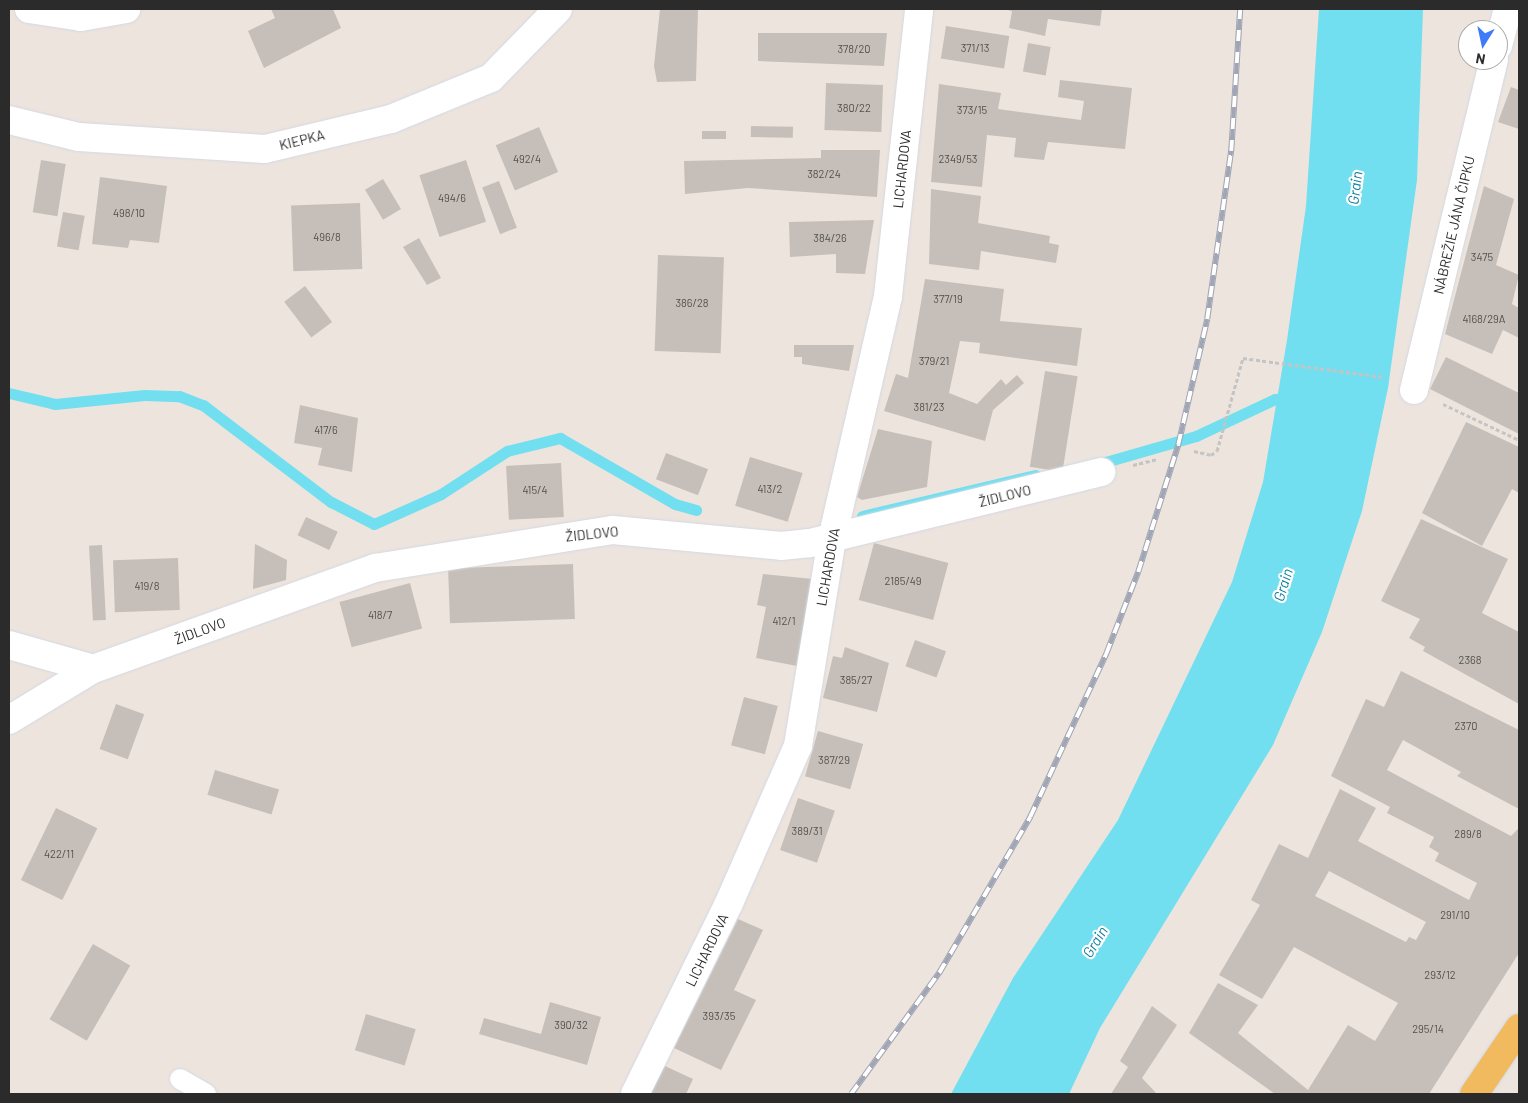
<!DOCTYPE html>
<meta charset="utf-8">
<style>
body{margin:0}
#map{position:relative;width:1528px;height:1103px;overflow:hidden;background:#ede4dd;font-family:Barlow,sans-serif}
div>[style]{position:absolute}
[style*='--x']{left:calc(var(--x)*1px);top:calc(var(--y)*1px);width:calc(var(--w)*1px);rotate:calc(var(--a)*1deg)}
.water>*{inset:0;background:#71dfef}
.stream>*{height:11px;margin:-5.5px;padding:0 5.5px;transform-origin:5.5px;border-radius:5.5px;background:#71dfef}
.building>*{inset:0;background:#c6bfb9;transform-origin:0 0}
.path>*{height:3px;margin-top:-1.5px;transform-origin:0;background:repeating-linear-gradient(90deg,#c4c4c4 0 4px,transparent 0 6.5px)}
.roads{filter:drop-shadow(0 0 1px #d3d8e4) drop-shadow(0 0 1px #d3d8e4)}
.lane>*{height:20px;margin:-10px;padding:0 10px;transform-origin:10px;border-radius:10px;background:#fff}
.street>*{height:28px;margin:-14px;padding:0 14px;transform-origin:14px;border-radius:14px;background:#fff}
.primary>*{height:28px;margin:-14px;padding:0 14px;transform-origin:14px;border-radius:14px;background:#f1ba5f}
.rail>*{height:5.5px;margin-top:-2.75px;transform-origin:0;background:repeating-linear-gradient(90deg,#fff 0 11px,#a0a6b5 0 22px);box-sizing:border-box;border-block:1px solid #a0a6b5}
span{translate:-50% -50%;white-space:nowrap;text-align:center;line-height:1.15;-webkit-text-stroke:4.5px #fff;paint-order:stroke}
.number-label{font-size:11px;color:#52504e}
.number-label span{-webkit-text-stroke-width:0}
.street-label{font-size:14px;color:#2b2b2b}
.water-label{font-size:15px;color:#0e7f9d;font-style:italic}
.frame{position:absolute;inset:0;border:10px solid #2b2b2b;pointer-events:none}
.north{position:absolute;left:1458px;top:20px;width:50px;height:50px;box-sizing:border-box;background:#fff;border:1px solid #aaa;border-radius:50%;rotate:190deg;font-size:14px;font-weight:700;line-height:20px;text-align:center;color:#2b2b2b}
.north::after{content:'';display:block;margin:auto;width:18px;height:22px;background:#3e7bfa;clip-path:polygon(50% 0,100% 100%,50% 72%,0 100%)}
</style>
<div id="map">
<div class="water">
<i style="clip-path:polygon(1319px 9px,1423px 9px,1417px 180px,1388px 388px,1362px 511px,1322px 632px,1273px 745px,1100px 1028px,1069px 1094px,951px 1094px,1013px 978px,1118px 820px,1232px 582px,1263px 482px,1287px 340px,1306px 206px)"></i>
</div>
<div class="stream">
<i style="--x:9;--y:393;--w:47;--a:13.4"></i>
<i style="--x:55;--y:404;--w:90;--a:-5.7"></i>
<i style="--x:145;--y:395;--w:34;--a:2"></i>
<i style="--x:179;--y:396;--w:26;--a:21"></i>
<i style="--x:203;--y:405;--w:161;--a:37.2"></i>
<i style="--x:331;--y:502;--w:48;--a:27.1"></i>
<i style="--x:374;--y:524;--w:73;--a:-24.1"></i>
<i style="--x:441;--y:494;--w:79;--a:-33.1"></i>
<i style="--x:507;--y:451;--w:55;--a:-13.8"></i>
<i style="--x:560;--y:438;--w:133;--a:29.9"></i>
<i style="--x:675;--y:504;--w:22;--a:16"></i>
<i style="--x:1095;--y:465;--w:105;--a:-16"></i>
<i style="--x:1196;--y:436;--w:87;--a:-25.1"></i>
<i style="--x:1275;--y:399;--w:15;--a:-4"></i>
<i style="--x:862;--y:516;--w:178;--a:-13.3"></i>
</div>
<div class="building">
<i style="clip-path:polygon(271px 9px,333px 9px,341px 28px,264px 68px,248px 31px,275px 18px)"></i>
<i style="clip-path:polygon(660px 9px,698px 9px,696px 81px,657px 82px,654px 66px)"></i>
<i style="clip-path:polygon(1003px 9px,1102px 9px,1100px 26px,1048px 19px,1045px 36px,1009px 28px,1012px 11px)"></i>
<i style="left:946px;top:26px;width:64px;height:33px;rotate:9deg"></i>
<i style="clip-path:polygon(758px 33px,887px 33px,884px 66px,758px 61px)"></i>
<i style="left:1028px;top:43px;width:23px;height:29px;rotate:10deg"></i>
<i style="clip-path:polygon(1060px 80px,1132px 88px,1125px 149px,1048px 142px,1044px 160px,1014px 157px,1016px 138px,987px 135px,982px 187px,931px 182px,939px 84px,1001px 93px,998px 109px,1081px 120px,1084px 101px,1058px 97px)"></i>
<i style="left:883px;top:85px;width:47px;height:57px;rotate:92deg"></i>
<i style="clip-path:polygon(1511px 87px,1519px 90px,1519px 129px,1498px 122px)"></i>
<i style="left:751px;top:126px;width:42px;height:11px;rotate:1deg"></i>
<i style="left:539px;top:127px;width:49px;height:47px;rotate:67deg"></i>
<i style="left:702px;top:131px;width:24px;height:8px"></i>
<i style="clip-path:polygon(821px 150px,880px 150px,877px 197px,748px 188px,685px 194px,684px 161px,821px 158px)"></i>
<i style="left:41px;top:160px;width:25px;height:53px;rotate:9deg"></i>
<i style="left:466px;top:160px;width:65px;height:49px;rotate:72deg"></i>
<i style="clip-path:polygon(100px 177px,167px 186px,159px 243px,130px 240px,128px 248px,92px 244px)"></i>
<i style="left:383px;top:179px;width:35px;height:21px;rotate:59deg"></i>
<i style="left:499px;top:181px;width:50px;height:18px;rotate:69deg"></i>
<i style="clip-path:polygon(1484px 186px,1514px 199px,1496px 265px,1519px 275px,1512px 304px,1519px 308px,1519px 338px,1503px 330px,1492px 354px,1445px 334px)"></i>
<i style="clip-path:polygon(931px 189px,981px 196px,978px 223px,1050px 236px,1049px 243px,1059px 245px,1056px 263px,981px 251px,979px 270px,929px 264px)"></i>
<i style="left:360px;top:203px;width:66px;height:69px;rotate:88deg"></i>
<i style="left:63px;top:212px;width:22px;height:35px;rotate:10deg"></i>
<i style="clip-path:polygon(874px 220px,865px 274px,836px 273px,836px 254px,790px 257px,789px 222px)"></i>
<i style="clip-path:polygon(419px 238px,441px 278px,427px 285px,403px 247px)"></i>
<i style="left:658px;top:255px;width:66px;height:96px;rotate:2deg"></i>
<i style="clip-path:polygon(925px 279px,1004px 289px,1000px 321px,1082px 328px,1077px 366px,979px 353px,980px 343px,960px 341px,949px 393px,977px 404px,1001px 379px,1006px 385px,1017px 375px,1024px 383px,993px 410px,985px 441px,884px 411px,896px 374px,908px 378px)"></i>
<i style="left:305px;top:286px;width:45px;height:26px;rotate:53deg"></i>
<i style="clip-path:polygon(794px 345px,854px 345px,849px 371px,802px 364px,802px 357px,794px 357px)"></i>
<i style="clip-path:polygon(1446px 357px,1519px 393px,1519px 434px,1430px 389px)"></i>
<i style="left:1045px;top:371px;width:33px;height:97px;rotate:9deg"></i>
<i style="clip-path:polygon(300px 405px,358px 418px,352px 472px,318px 465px,322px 448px,294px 443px)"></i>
<i style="clip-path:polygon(1466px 422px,1519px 447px,1519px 493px,1512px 489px,1482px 546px,1422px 513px)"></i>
<i style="clip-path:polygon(878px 429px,932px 441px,927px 487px,862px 500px,857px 497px)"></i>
<i style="left:666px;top:453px;width:45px;height:28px;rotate:21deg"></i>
<i style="left:750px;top:457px;width:55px;height:51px;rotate:17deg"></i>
<i style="left:561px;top:463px;width:54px;height:55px;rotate:87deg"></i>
<i style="left:306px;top:517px;width:35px;height:20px;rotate:25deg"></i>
<i style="clip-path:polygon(1421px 519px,1508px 559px,1482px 613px,1519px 632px,1519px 704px,1423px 651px,1425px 647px,1409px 638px,1420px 619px,1381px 601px)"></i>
<i style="left:874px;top:543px;width:77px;height:59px;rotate:15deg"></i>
<i style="clip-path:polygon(255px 544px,287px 560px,286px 580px,253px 589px)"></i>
<i style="left:102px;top:545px;width:75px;height:13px;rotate:87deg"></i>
<i style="left:178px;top:558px;width:52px;height:65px;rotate:88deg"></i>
<i style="left:573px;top:564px;width:55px;height:125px;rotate:88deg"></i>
<i style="clip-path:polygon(763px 574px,813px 579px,797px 666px,756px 658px,766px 607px,757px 605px)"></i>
<i style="left:410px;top:583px;width:47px;height:73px;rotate:75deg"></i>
<i style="left:915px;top:640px;width:33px;height:28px;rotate:20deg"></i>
<i style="clip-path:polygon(845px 647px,889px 663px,877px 712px,823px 698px,833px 656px,842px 658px)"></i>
<i style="clip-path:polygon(evenodd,1401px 671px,1519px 730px,1519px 809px,1457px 776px,1461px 772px,1403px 740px,1387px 770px,1511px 836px,1519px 828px,1519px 953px,1429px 1094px,1275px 1094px,1189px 1033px,1218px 983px,1258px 1005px,1238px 1033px,1308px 1090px,1348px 1025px,1375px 1041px,1398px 1003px,1294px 947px,1262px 999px,1219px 975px,1260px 905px,1251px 900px,1279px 844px,1308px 858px,1340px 789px,1376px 808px,1358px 841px,1469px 900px,1477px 883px,1435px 861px,1439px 853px,1429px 847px,1434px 837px,1387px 813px,1390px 807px,1331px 776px,1366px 699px,1384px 707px,1401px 671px,1329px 871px,1426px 922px,1416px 940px,1409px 937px,1406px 942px,1315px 896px,1329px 871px)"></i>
<i style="left:744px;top:697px;width:35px;height:50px;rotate:15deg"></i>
<i style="left:116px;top:704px;width:30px;height:48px;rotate:20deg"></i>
<i style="left:818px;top:731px;width:47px;height:47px;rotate:16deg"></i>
<i style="left:215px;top:770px;width:67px;height:26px;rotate:17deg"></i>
<i style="left:798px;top:798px;width:39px;height:55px;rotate:19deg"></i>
<i style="left:56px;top:808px;width:46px;height:80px;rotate:26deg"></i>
<i style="clip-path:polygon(738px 919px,763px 930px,734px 990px,756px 1000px,721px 1070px,674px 1048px)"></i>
<i style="left:93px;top:944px;width:43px;height:87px;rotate:30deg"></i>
<i style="clip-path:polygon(550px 1002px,601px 1017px,587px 1065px,479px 1034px,484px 1018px,541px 1034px)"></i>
<i style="clip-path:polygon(1152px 1006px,1177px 1025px,1142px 1078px,1157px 1094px,1111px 1094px,1128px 1067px,1120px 1061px)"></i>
<i style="left:366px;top:1014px;width:52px;height:38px;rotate:17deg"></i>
<i style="clip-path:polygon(665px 1066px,693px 1079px,686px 1094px,650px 1094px)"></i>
</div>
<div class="path">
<i style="--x:1443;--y:404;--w:84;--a:25.3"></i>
<i style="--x:1194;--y:451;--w:17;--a:13"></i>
<i style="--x:1211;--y:455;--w:7;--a:-34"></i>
<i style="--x:1217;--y:451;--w:97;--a:-74.4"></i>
<i style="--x:1243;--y:358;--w:142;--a:7.7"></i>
<i style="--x:1133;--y:465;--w:25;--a:-14"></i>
</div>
<div class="roads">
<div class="lane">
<i style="--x:180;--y:1079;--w:30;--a:30"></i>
</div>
<div class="street">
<i style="--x:29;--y:9;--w:53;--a:8.7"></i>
<i style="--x:81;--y:17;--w:46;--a:-10.1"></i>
<i style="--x:1498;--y:46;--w:38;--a:-75"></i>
<i style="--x:9;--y:120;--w:72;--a:13.7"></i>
<i style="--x:79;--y:137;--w:186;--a:3.7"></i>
<i style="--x:265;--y:149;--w:130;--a:-13.4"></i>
<i style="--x:391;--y:119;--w:108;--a:-22.3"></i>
<i style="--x:491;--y:78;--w:96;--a:-45.8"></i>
<i style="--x:1414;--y:390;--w:340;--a:-76.4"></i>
<i style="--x:9;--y:645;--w:87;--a:15.9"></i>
<i style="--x:9;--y:720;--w:98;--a:-31.3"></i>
<i style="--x:93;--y:669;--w:300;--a:-19.7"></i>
<i style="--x:375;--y:568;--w:241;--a:-9.1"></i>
<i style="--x:613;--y:530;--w:169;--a:5.4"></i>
<i style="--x:781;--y:546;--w:29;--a:-6"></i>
<i style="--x:810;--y:543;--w:300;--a:-13.7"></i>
<i style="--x:635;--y:1094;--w:213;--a:-63.8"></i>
<i style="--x:729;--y:903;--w:171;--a:-66.3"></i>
<i style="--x:798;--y:746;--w:210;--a:-80.7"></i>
<i style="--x:832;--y:539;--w:249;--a:-77"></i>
<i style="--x:888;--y:296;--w:289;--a:-83.8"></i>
</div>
<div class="primary">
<i style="--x:1474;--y:1094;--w:80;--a:-55.7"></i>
</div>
</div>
<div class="rail">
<i style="--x:851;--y:1094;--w:150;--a:-54"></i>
<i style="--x:939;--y:973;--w:181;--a:-59.7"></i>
<i style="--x:1030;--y:817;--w:180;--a:-65"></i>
<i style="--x:1106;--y:654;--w:88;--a:-68.7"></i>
<i style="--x:1138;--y:572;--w:133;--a:-72.5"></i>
<i style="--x:1178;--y:445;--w:129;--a:-77"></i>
<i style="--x:1207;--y:319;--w:170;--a:-81.9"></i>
<i style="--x:1231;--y:151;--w:142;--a:-86.4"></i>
</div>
<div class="number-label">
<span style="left:975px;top:48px">371/13</span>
<span style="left:854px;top:49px">378/20</span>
<span style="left:854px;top:108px">380/22</span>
<span style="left:972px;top:110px">373/15</span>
<span style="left:527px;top:159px">492/4</span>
<span style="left:958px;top:159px">2349/53</span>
<span style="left:824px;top:174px">382/24</span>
<span style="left:452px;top:198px">494/6</span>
<span style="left:129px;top:213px">498/10</span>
<span style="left:327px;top:237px">496/8</span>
<span style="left:830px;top:238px">384/26</span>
<span style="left:1482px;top:257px">3475</span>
<span style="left:948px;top:299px">377/19</span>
<span style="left:692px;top:303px">386/28</span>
<span style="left:1484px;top:319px">4168/29A</span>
<span style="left:934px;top:361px">379/21</span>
<span style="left:929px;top:407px">381/23</span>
<span style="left:326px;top:430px">417/6</span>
<span style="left:770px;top:489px">413/2</span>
<span style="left:535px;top:490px">415/4</span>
<span style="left:903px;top:581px">2185/49</span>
<span style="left:147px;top:586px">419/8</span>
<span style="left:380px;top:615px">418/7</span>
<span style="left:784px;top:621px">412/1</span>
<span style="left:1470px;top:660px">2368</span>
<span style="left:856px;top:680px">385/27</span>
<span style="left:1466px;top:726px">2370</span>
<span style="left:834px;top:760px">387/29</span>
<span style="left:807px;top:831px">389/31</span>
<span style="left:1468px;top:834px">289/8</span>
<span style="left:59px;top:854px">422/11</span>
<span style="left:1455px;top:915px">291/10</span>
<span style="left:1440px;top:975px">293/12</span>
<span style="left:719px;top:1016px">393/35</span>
<span style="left:571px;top:1025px">390/32</span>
<span style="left:1428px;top:1029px">295/14</span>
</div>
<div class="street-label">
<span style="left:302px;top:140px;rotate:-14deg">KIEPKA</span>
<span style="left:902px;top:169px;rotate:-84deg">LICHARDOVA</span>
<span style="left:1454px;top:225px;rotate:-77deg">NÁBREŽIE JÁNA ČIPKU</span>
<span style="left:1005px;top:496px;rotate:-14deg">ŽIDLOVO</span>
<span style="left:592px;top:534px;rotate:-6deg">ŽIDLOVO</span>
<span style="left:828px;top:567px;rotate:-80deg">LICHARDOVA</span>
<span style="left:200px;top:631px;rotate:-20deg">ŽIDLOVO</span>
<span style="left:707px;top:950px;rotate:-64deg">LICHARDOVA</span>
</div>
<div class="water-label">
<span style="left:1355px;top:188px;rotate:-83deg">Grain</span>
<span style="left:1283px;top:585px;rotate:-73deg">Grain</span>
<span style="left:1095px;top:942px;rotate:-58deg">Grain</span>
</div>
<div class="frame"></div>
<div class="north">N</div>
</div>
